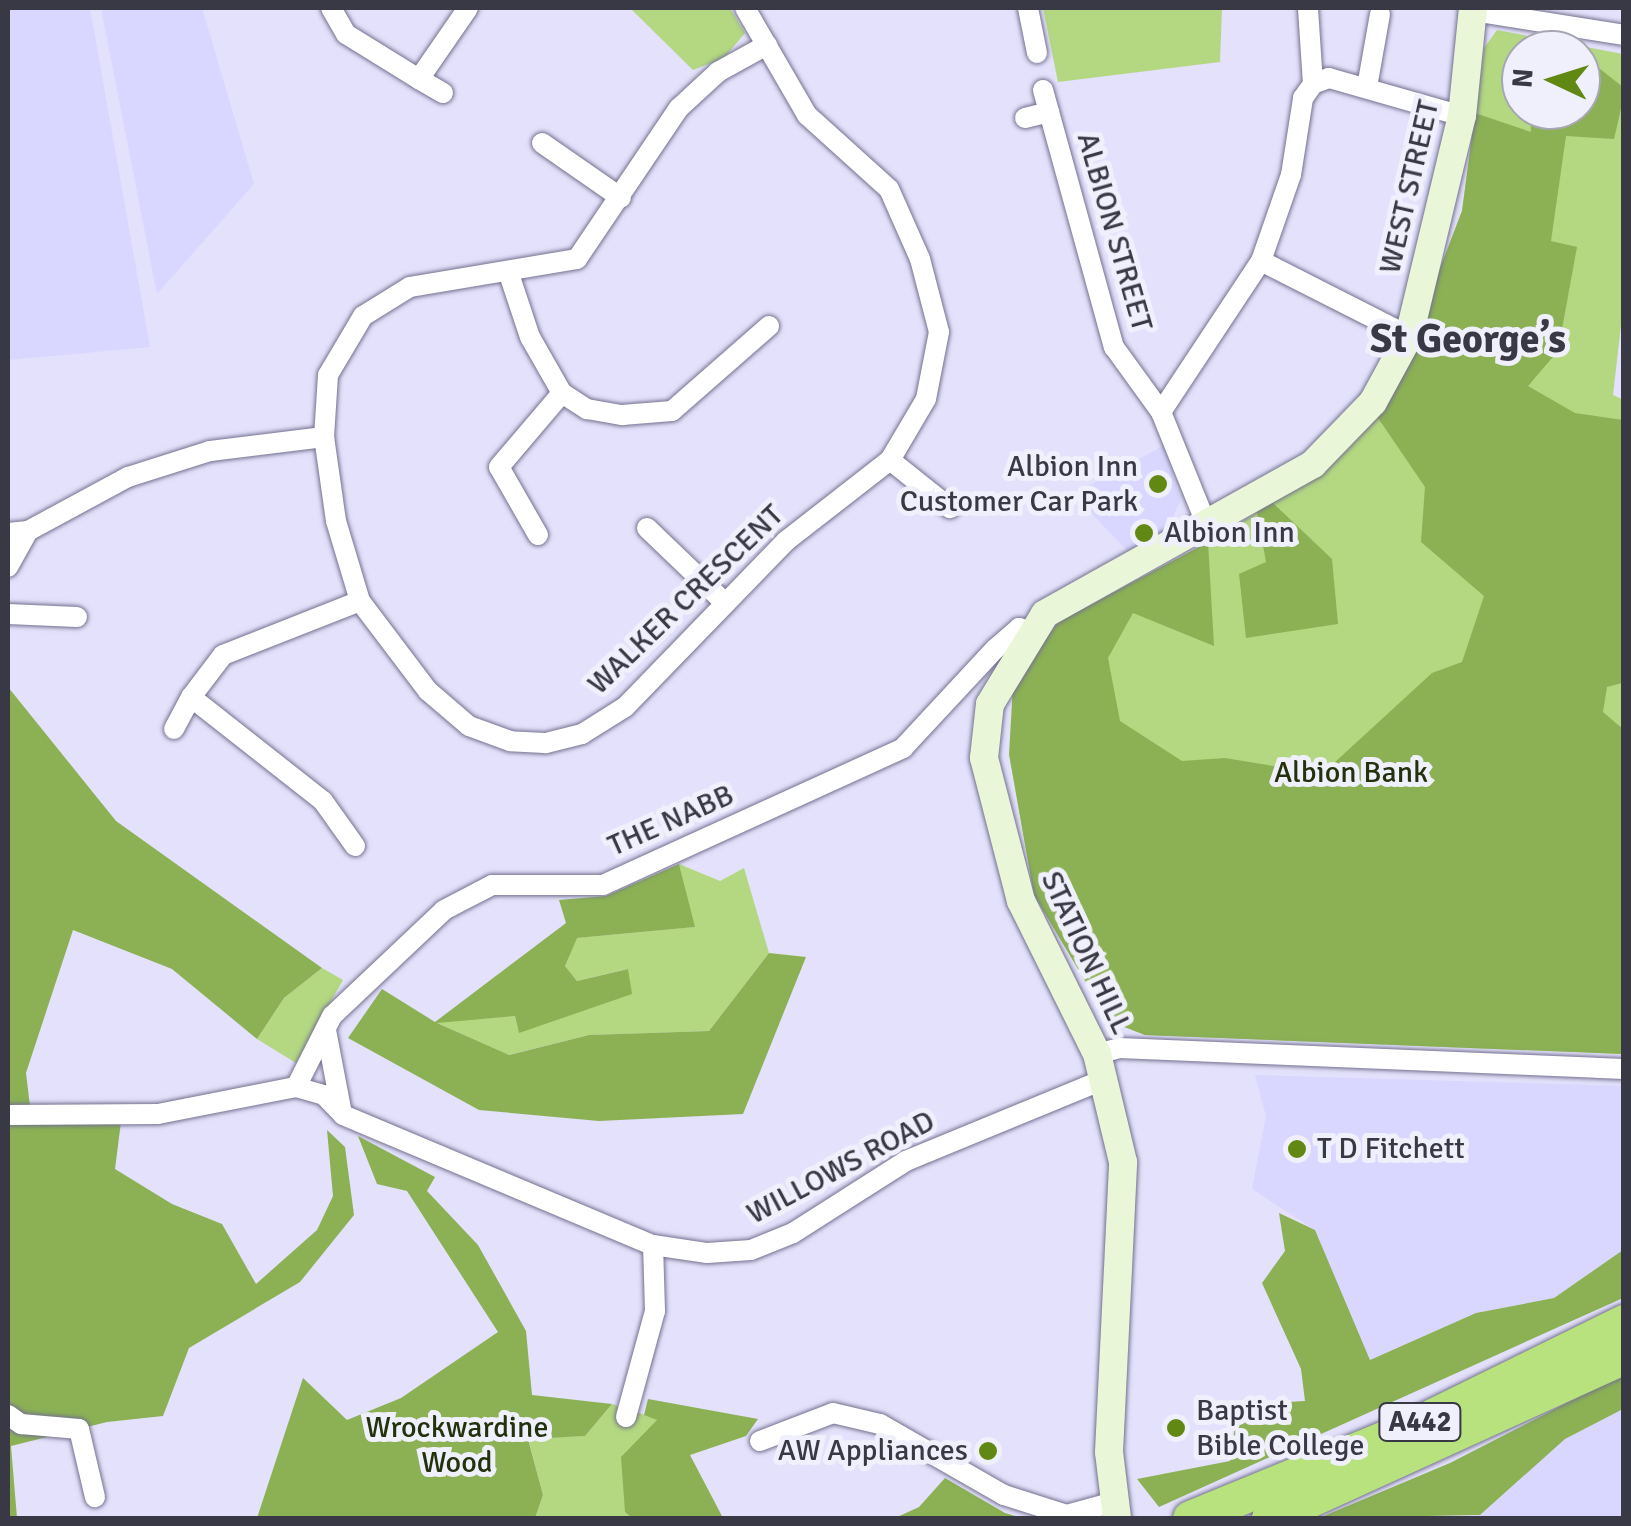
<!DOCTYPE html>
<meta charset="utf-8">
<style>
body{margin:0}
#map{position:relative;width:1631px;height:1526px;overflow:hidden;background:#e3e1fb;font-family:Signika,sans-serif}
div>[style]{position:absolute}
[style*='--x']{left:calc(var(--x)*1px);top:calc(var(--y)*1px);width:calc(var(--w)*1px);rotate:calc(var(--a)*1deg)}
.built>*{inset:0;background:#d9d7ff}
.green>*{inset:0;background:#b3d881}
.forest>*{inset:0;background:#8bb154}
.roads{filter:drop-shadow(0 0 2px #74718f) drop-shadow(0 0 2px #74718f)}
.street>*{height:20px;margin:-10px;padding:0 10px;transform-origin:10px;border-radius:10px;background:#fff}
.secondary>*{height:28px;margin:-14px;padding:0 14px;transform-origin:14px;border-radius:14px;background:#e9f6d8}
.highway>*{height:35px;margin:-17.5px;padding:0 17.5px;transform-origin:17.5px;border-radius:17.5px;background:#b7e27d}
.dots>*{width:28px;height:28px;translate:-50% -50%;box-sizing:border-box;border:5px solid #f0f0fd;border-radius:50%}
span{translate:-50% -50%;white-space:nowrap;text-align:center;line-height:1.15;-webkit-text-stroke:10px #f0f0fd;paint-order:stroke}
.shield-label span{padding:2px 8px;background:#f0f0fd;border:2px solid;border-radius:8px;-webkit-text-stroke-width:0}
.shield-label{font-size:28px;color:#393845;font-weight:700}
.street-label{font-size:30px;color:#393845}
.poi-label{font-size:30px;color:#393845}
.right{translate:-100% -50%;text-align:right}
.left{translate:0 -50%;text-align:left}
.park-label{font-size:30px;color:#23320b}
.district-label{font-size:40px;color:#393845;font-weight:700}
.frame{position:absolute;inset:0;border:10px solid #393845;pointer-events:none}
.north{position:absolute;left:1501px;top:30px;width:100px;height:100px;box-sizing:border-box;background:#f0f0fd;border:2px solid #a7a6b3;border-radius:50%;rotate:274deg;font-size:28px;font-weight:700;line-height:40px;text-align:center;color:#393845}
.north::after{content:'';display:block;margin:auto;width:35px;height:45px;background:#618812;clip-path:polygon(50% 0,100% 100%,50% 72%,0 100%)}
</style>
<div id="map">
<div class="built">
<i style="clip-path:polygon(8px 8px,90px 8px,150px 347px,8px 360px)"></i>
<i style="clip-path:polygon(101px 8px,202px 8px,254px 184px,157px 294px)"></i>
<i style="clip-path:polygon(1163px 446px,1181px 500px,1169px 525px,1133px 557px,1073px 494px)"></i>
<i style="clip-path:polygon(1255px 1075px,1623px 1086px,1623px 1250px,1554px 1298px,1476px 1313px,1370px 1360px,1315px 1230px,1252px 1189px,1266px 1116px)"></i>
<i style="clip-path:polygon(1623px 1409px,1623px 1518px,1463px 1518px,1480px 1515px,1565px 1439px)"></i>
</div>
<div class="green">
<i style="clip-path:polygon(630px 8px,730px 8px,745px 33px,724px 58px,693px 70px)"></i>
<i style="clip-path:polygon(1043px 8px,1222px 8px,1220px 62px,1058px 82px)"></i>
<i style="clip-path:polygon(evenodd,1497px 30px,1623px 54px,1624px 299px,1613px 395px,1624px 400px,1623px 1054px,1145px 1035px,1109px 1021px,1034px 895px,1009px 754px,1151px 577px,1326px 470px,1395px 386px,1462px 211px,1484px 48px,1497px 30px,1521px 50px,1581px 50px,1581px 110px,1521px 110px,1521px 50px)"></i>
<i style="clip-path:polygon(679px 864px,720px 881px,744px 868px,769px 953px,709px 1031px,589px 1035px,508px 1055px,435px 1022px,515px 1016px,519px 1032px,627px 969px,577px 981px,565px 966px,576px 938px,694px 927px)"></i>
<i style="clip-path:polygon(322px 968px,343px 980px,296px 1063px,257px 1039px,284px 998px)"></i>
<i style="clip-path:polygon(612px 1404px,657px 1419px,625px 1512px,632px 1518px,535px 1518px,543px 1495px,528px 1438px,585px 1436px)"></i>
</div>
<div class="forest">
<i style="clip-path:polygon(1581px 54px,1623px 87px,1623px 100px,1614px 139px,1566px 136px,1551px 241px,1577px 247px,1558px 351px,1528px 386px,1575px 413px,1623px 420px,1623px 674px,1622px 683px,1607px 687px,1603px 712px,1623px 729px,1623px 1054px,1145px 1035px,1109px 1021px,1034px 895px,1009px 754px,1013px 685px,1058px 622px,1208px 542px,1214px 646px,1133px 613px,1108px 658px,1120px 721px,1182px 761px,1225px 758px,1322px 774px,1432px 673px,1462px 662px,1484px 596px,1421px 542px,1425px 487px,1374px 412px,1395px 386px,1462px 211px,1475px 113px,1531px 132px,1530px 110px,1581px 110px)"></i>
<i style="clip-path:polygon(1273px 503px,1332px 559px,1338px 624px,1246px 638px,1239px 574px,1266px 562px,1257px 512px)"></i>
<i style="clip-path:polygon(8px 687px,116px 821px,322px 968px,284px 998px,257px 1039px,172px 969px,73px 930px,26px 1073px,32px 1123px,121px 1122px,115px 1169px,172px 1204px,222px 1224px,256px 1284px,317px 1230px,333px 1196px,327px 1130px,345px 1147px,354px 1215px,300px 1282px,189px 1348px,163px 1416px,107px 1422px,11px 1446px,17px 1518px,8px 1518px)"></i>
<i style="clip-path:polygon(679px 864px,695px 927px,577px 938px,565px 966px,577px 981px,628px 969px,632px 994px,519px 1033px,515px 1016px,437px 1023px,509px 1055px,589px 1035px,709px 1031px,769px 953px,806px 957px,743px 1114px,599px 1121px,479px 1110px,348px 1038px,382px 989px,435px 1022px,566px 923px,559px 900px,606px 896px)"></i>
<i style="clip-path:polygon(358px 1136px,435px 1177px,427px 1191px,478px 1245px,526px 1331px,532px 1395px,612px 1404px,585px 1436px,528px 1439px,543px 1495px,535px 1518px,257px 1518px,303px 1378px,347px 1420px,401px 1398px,498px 1332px,407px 1191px,377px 1184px)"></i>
<i style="clip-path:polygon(1279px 1213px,1315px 1230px,1370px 1360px,1476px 1313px,1554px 1298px,1623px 1250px,1623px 1298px,1159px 1507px,1137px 1479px,1230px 1461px,1238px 1405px,1305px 1401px,1301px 1369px,1262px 1283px,1285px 1251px)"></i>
<i style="clip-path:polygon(1623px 1374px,1623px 1409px,1565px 1439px,1480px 1515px,1319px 1518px,1450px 1463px)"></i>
<i style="clip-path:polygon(648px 1399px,758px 1419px,746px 1436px,690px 1455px,723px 1518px,632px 1518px,625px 1512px,621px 1457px,657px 1420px,644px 1415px)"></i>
<i style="clip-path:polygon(945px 1478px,1005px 1513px,1022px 1518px,895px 1518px,919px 1507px)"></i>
</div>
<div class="roads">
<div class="street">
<i style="--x:331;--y:8;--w:30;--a:60"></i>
<i style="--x:346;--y:34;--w:86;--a:31.7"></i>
<i style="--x:745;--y:8;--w:124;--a:59.9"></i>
<i style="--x:807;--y:115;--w:110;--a:42.1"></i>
<i style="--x:889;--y:189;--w:77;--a:66.1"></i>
<i style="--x:920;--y:259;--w:75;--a:75.4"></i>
<i style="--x:939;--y:332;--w:68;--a:101"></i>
<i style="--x:926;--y:399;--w:71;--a:120.5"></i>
<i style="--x:890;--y:460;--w:132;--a:142.1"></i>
<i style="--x:786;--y:541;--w:231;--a:134.1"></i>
<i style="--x:625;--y:707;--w:51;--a:147.9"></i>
<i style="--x:582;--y:734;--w:38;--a:166"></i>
<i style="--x:545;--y:743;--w:35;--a:-177"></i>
<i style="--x:510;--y:741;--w:44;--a:-159.9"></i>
<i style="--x:469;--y:726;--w:54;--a:-139.5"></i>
<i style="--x:428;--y:691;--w:113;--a:-127.1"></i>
<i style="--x:360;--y:601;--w:84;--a:-106.7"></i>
<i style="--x:336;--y:521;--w:85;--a:-98.1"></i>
<i style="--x:324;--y:437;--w:62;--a:-86.3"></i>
<i style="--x:328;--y:375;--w:69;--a:-59.3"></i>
<i style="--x:363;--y:316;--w:55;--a:-31.7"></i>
<i style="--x:410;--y:287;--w:169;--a:-9.5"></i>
<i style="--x:577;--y:259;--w:182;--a:-56"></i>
<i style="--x:679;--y:108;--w:53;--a:-42.7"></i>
<i style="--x:718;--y:72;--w:56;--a:-28.9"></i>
<i style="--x:1028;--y:8;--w:46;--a:78.7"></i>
<i style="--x:1473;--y:11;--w:153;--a:9"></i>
<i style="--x:1313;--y:84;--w:17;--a:-21"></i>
<i style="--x:1329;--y:78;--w:138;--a:15.9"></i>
<i style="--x:1367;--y:87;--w:74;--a:-79.9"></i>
<i style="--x:1043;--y:90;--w:267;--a:74.6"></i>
<i style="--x:1114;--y:347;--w:80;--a:54.1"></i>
<i style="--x:1161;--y:412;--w:123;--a:68"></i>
<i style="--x:443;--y:93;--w:28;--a:-150"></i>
<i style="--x:419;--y:79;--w:86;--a:-55.4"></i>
<i style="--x:1025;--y:118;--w:25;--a:-14"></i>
<i style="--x:542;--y:143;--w:96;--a:34.8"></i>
<i style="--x:1261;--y:261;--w:166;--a:26.9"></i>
<i style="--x:509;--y:274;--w:66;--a:71.6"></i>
<i style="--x:530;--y:337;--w:64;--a:60.3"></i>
<i style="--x:562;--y:393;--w:30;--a:33"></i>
<i style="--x:587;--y:409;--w:36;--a:10"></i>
<i style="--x:622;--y:415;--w:50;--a:-4.6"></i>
<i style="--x:672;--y:411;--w:129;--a:-41.2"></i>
<i style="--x:1161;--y:412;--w:181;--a:-56.5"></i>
<i style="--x:1261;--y:261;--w:91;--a:-70.8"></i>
<i style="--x:1291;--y:175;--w:78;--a:-81.1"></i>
<i style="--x:1303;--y:98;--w:17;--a:-54"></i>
<i style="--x:1313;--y:84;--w:76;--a:-93.8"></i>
<i style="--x:890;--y:460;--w:77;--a:38.7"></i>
<i style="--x:647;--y:528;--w:105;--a:43.8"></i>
<i style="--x:8;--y:533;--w:20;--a:-6"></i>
<i style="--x:28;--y:531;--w:114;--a:-28.4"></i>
<i style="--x:128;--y:477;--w:86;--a:-17.6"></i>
<i style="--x:210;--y:451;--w:115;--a:-7"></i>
<i style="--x:538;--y:535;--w:78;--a:-119.8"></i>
<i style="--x:499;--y:467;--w:97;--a:-49.6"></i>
<i style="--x:8;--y:567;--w:41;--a:-60.9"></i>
<i style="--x:8;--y:614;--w:69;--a:2.5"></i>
<i style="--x:174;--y:729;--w:36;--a:-62"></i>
<i style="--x:355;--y:846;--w:55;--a:-125.4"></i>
<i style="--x:323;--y:801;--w:168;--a:-141.8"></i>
<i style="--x:191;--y:697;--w:53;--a:-52.7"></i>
<i style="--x:223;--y:655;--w:147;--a:-21.5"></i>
<i style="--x:326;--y:1030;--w:80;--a:79.2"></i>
<i style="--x:1097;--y:1054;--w:23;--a:-15"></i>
<i style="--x:1119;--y:1048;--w:505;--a:2.38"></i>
<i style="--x:296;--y:1087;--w:29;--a:16"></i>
<i style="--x:324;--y:1095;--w:28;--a:46"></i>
<i style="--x:343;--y:1115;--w:336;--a:22.8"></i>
<i style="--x:653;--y:1245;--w:55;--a:8.4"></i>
<i style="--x:707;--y:1253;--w:44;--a:-3.9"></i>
<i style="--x:751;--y:1250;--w:45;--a:-22"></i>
<i style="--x:793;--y:1233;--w:134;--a:-32.5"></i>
<i style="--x:906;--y:1161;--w:215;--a:-22.4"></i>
<i style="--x:8;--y:1115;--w:150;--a:-0.4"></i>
<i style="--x:158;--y:1114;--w:141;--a:-11.1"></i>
<i style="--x:296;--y:1087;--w:80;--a:-63.1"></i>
<i style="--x:332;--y:1016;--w:154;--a:-43.4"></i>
<i style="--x:444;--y:910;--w:54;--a:-27.5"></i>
<i style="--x:492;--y:885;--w:111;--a:0"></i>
<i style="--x:603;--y:885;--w:330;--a:-24.5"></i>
<i style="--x:903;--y:748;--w:135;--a:-47.1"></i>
<i style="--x:995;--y:649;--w:32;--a:-41"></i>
<i style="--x:1019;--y:628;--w:13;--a:18"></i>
<i style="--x:8;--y:1415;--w:16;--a:35"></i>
<i style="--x:21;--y:1424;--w:58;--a:4.9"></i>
<i style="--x:79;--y:1429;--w:70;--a:76.8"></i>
<i style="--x:626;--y:1417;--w:110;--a:-74.7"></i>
<i style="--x:655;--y:1311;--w:66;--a:-91.7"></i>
<i style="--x:760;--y:1441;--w:78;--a:-21"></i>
<i style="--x:833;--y:1413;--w:48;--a:13.2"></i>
<i style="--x:880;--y:1424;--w:143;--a:29.8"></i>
<i style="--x:1004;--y:1495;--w:66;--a:17.6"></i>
<i style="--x:1067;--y:1515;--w:49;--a:-15.5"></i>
</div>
<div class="secondary">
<i style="--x:1117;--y:1518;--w:66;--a:-96.9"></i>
<i style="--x:1109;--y:1452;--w:290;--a:-87.2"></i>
<i style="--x:1123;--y:1162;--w:111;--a:-103.5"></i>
<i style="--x:1097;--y:1054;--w:171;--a:-116.4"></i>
<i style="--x:1021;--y:901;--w:148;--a:-104.5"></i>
<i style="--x:984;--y:758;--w:54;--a:-83.7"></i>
<i style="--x:990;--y:704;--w:105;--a:-58.6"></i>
<i style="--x:1045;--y:614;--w:307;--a:-29.2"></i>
<i style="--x:1313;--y:464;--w:86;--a:-45.9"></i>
<i style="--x:1373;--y:402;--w:75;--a:-61.4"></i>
<i style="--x:1409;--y:336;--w:226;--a:-76.5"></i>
<i style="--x:1462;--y:116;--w:109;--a:-84.2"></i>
</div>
<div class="highway">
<i style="--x:1190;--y:1518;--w:227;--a:-22.3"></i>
<i style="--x:1400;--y:1432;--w:250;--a:-26.2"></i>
<i style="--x:1269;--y:1518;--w:390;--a:-24.5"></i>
</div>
</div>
<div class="dots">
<i style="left:1158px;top:484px;background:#618812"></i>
<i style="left:1144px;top:533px;background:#618812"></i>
<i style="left:1297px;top:1149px;background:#618812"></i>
<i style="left:1176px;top:1428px;background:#618812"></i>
<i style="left:988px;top:1451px;background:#618812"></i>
</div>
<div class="shield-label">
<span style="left:1420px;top:1422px">A442</span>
</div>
<div class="street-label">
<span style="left:1410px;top:187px;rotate:-77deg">WEST STREET</span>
<span style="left:1114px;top:232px;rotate:74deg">ALBION STREET</span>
<span style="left:686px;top:600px;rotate:-44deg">WALKER CRESCENT</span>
<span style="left:671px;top:821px;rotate:-24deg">THE NABB</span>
<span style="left:1086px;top:953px;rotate:65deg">STATION HILL</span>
<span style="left:841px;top:1168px;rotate:-28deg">WILLOWS ROAD</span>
</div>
<div class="poi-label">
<span class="right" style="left:1138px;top:484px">Albion Inn<br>Customer Car Park</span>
<span class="left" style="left:1164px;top:533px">Albion Inn</span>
<span class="left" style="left:1317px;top:1149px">T D Fitchett</span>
<span class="left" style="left:1196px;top:1428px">Baptist<br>Bible College</span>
<span class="right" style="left:968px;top:1451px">AW Appliances</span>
</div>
<div class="park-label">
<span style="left:1351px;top:773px">Albion Bank</span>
<span style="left:457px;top:1445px">Wrockwardine<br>Wood</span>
</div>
<div class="district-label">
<span style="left:1468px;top:339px">St George’s</span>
</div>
<div class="frame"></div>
<div class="north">N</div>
</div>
